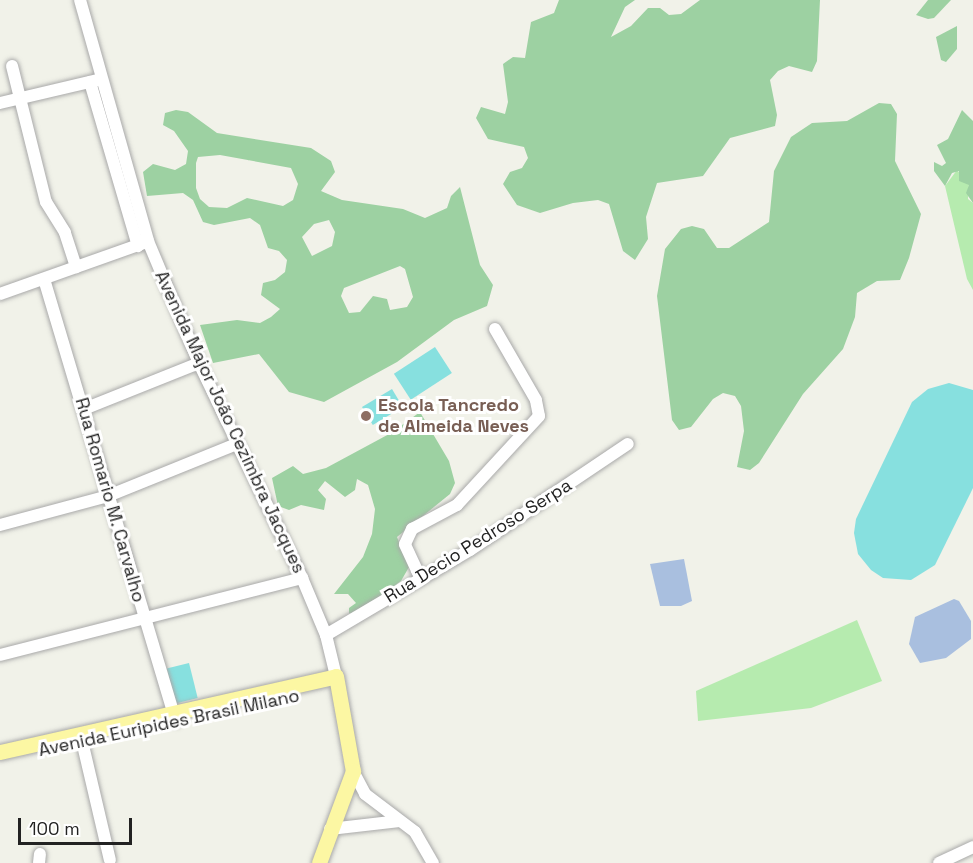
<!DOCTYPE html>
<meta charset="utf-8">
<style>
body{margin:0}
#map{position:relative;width:973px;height:863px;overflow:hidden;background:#f1f2e9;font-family:"Space Grotesk",sans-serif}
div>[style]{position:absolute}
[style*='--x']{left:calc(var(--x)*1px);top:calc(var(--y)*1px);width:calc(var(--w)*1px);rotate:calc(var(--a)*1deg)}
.grass>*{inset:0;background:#b6ebaf}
.forest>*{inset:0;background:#9dd1a2}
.pitch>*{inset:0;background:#87e0df;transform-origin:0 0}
.water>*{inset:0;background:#a9bfdf}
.roads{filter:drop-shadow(0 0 2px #a9a9a9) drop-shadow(0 0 2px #a9a9a9)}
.minor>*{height:12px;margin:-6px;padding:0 6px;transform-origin:6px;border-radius:6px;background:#fff}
.major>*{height:15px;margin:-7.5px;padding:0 7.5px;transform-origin:7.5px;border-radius:7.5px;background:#fcf7a3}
.dots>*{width:16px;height:16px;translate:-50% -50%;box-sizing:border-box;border:3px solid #fff;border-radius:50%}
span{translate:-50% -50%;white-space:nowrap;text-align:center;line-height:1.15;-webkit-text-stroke:6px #fff;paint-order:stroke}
.education-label{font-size:18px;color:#785e54;font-weight:700}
.left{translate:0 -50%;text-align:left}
.street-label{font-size:18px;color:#222}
.scale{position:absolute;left:18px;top:818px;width:114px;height:27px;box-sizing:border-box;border:3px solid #222;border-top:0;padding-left:8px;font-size:18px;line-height:21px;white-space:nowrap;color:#222;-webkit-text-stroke:4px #fff;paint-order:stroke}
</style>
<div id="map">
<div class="grass">
<i style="clip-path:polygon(957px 170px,969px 184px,968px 199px,973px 203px,973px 290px,967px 279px,945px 186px)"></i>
<i style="clip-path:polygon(857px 620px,882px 681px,811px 708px,698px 721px,696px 691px)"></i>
</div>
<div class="forest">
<i style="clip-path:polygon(559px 0,635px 0,625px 7px,611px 37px,631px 26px,648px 8px,660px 8px,669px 15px,681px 14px,700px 0,820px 0,817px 61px,812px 72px,789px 66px,778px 71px,770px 80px,777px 115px,775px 126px,730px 138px,703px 176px,657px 183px,646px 217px,648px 239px,635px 260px,623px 251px,609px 204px,598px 200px,573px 203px,540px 213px,517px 205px,503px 184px,510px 172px,522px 168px,528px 158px,524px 147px,488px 139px,476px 118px,481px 107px,505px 114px,508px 102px,503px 64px,513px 57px,525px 58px,531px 22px,554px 13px)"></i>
<i style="clip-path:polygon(928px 0,951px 0,934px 18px,928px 19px,916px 15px)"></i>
<i style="clip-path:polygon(957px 26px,957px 49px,946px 62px,941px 60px,936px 37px)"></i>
<i style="clip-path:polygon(879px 103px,891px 104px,897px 114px,895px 161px,921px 214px,909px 258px,900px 280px,877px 281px,857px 293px,855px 317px,843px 349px,803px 394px,759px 463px,750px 470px,737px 467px,744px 431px,741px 406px,735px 396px,723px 393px,713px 399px,691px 427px,679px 430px,672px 420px,657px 296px,665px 249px,681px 229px,692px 226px,704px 229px,717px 248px,729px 248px,769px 222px,774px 171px,791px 137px,812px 123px,847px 121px)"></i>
<i style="clip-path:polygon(evenodd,176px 110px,188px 112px,217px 133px,311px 148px,331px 161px,335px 172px,321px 191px,342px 200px,403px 209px,425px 218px,447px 208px,451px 196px,460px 187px,480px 265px,493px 285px,487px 306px,454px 320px,397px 362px,324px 402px,289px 392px,259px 354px,213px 363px,200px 325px,237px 320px,260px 323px,271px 317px,280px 309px,261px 295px,263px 283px,275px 280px,285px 272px,287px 260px,279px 251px,268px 248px,260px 225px,250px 218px,214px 225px,203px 222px,193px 200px,183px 193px,147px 196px,143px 172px,153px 164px,175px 170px,186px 164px,188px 151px,174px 131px,163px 125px,165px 113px,176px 110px,220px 155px,291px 168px,298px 184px,293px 200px,283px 206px,247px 198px,227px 208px,209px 207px,200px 199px,196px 188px,196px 163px,198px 157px,220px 155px,176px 110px,329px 220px,335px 232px,332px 246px,312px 256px,302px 237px,314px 224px,329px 220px,176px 110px,400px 266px,405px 269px,413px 297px,407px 307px,390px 310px,387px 299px,373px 296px,360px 312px,349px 313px,341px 296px,344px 288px,400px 266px)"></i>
<i style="clip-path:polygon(962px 110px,973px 121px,973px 203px,966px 193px,969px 185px,959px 181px,959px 171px,952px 173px,945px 186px,934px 171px,934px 162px,942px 166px,946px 163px,937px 145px,948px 139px)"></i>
<i style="clip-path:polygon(420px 412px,449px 461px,455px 483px,450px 494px,397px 537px,409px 567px,401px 581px,355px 615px,349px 613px,349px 608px,356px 603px,348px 594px,334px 594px,363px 557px,372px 534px,375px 509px,368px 485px,357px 479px,355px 490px,345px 497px,325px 481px,318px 490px,326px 499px,324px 510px,301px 505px,289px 510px,278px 506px,272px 478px,293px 466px,303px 474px,326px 468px,391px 433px)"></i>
</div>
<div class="pitch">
<i style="left:435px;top:347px;width:31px;height:49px;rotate:57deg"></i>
<i style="clip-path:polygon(949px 383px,973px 390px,973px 488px,935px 565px,911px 580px,883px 578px,871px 570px,858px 554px,854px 533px,856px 519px,912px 402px,928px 389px)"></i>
<i style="left:392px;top:389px;width:21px;height:35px;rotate:59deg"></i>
<i style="left:189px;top:663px;width:36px;height:23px;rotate:76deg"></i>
</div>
<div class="water">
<i style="clip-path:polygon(684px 559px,692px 601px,681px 606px,660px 606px,650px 564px)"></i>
<i style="clip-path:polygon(954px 599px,959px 601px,971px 621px,971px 639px,946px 658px,920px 663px,909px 644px,915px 617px)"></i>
</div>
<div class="roads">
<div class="minor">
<i style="--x:80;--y:0;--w:250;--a:74.2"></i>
<i style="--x:148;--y:241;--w:132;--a:67.3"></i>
<i style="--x:199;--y:363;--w:238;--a:64.4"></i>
<i style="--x:302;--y:578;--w:62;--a:67.2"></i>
<i style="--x:326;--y:635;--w:42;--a:76.3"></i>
<i style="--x:12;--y:66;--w:140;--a:76"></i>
<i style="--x:46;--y:202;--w:36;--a:58"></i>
<i style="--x:65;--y:233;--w:36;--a:72"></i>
<i style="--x:90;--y:82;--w:171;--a:73.7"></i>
<i style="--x:0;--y:103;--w:101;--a:-13.2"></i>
<i style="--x:44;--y:279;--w:461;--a:73.4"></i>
<i style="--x:0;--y:294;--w:153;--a:-19.5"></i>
<i style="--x:84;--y:409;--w:124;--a:-21.8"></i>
<i style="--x:0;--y:525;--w:112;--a:-15"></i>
<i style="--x:108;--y:496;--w:139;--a:-22"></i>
<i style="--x:421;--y:579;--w:38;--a:-115"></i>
<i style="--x:405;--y:544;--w:17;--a:-65"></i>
<i style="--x:412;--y:529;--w:51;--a:-28.1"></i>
<i style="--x:457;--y:505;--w:121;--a:-47.3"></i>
<i style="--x:539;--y:416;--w:16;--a:-101"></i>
<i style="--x:536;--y:400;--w:82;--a:-120"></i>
<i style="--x:326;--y:635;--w:167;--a:-30.6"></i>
<i style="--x:470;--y:550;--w:190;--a:-33.9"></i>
<i style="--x:0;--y:655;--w:312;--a:-14.3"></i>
<i style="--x:82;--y:741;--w:122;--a:76.8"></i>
<i style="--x:353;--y:771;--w:26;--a:62"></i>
<i style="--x:365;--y:794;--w:63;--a:37.2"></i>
<i style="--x:415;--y:832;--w:36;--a:60"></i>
<i style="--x:330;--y:829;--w:70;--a:-6.5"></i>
<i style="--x:39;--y:863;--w:9;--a:-84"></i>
<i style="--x:939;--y:863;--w:38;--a:-25"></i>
</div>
<div class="major">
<i style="--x:0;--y:752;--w:344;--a:-12.7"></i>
<i style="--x:336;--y:676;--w:97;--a:79.9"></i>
<i style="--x:353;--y:771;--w:98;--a:110.3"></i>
</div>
</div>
<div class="dots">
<i style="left:366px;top:416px;background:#8d6e63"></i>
</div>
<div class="education-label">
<span class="left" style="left:378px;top:416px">Escola Tancredo<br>de Almeida Neves</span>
</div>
<div class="street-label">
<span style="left:230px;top:422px;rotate:65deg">Avenida Major João Cezimbra Jacques</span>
<span style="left:110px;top:500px;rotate:74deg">Rua Romario M. Carvalho</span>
<span style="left:478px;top:541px;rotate:-32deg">Rua Decio Pedroso Serpa</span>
<span style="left:169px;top:723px;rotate:-12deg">Avenida Euripides Brasil Milano</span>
</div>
<div class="scale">100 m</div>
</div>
